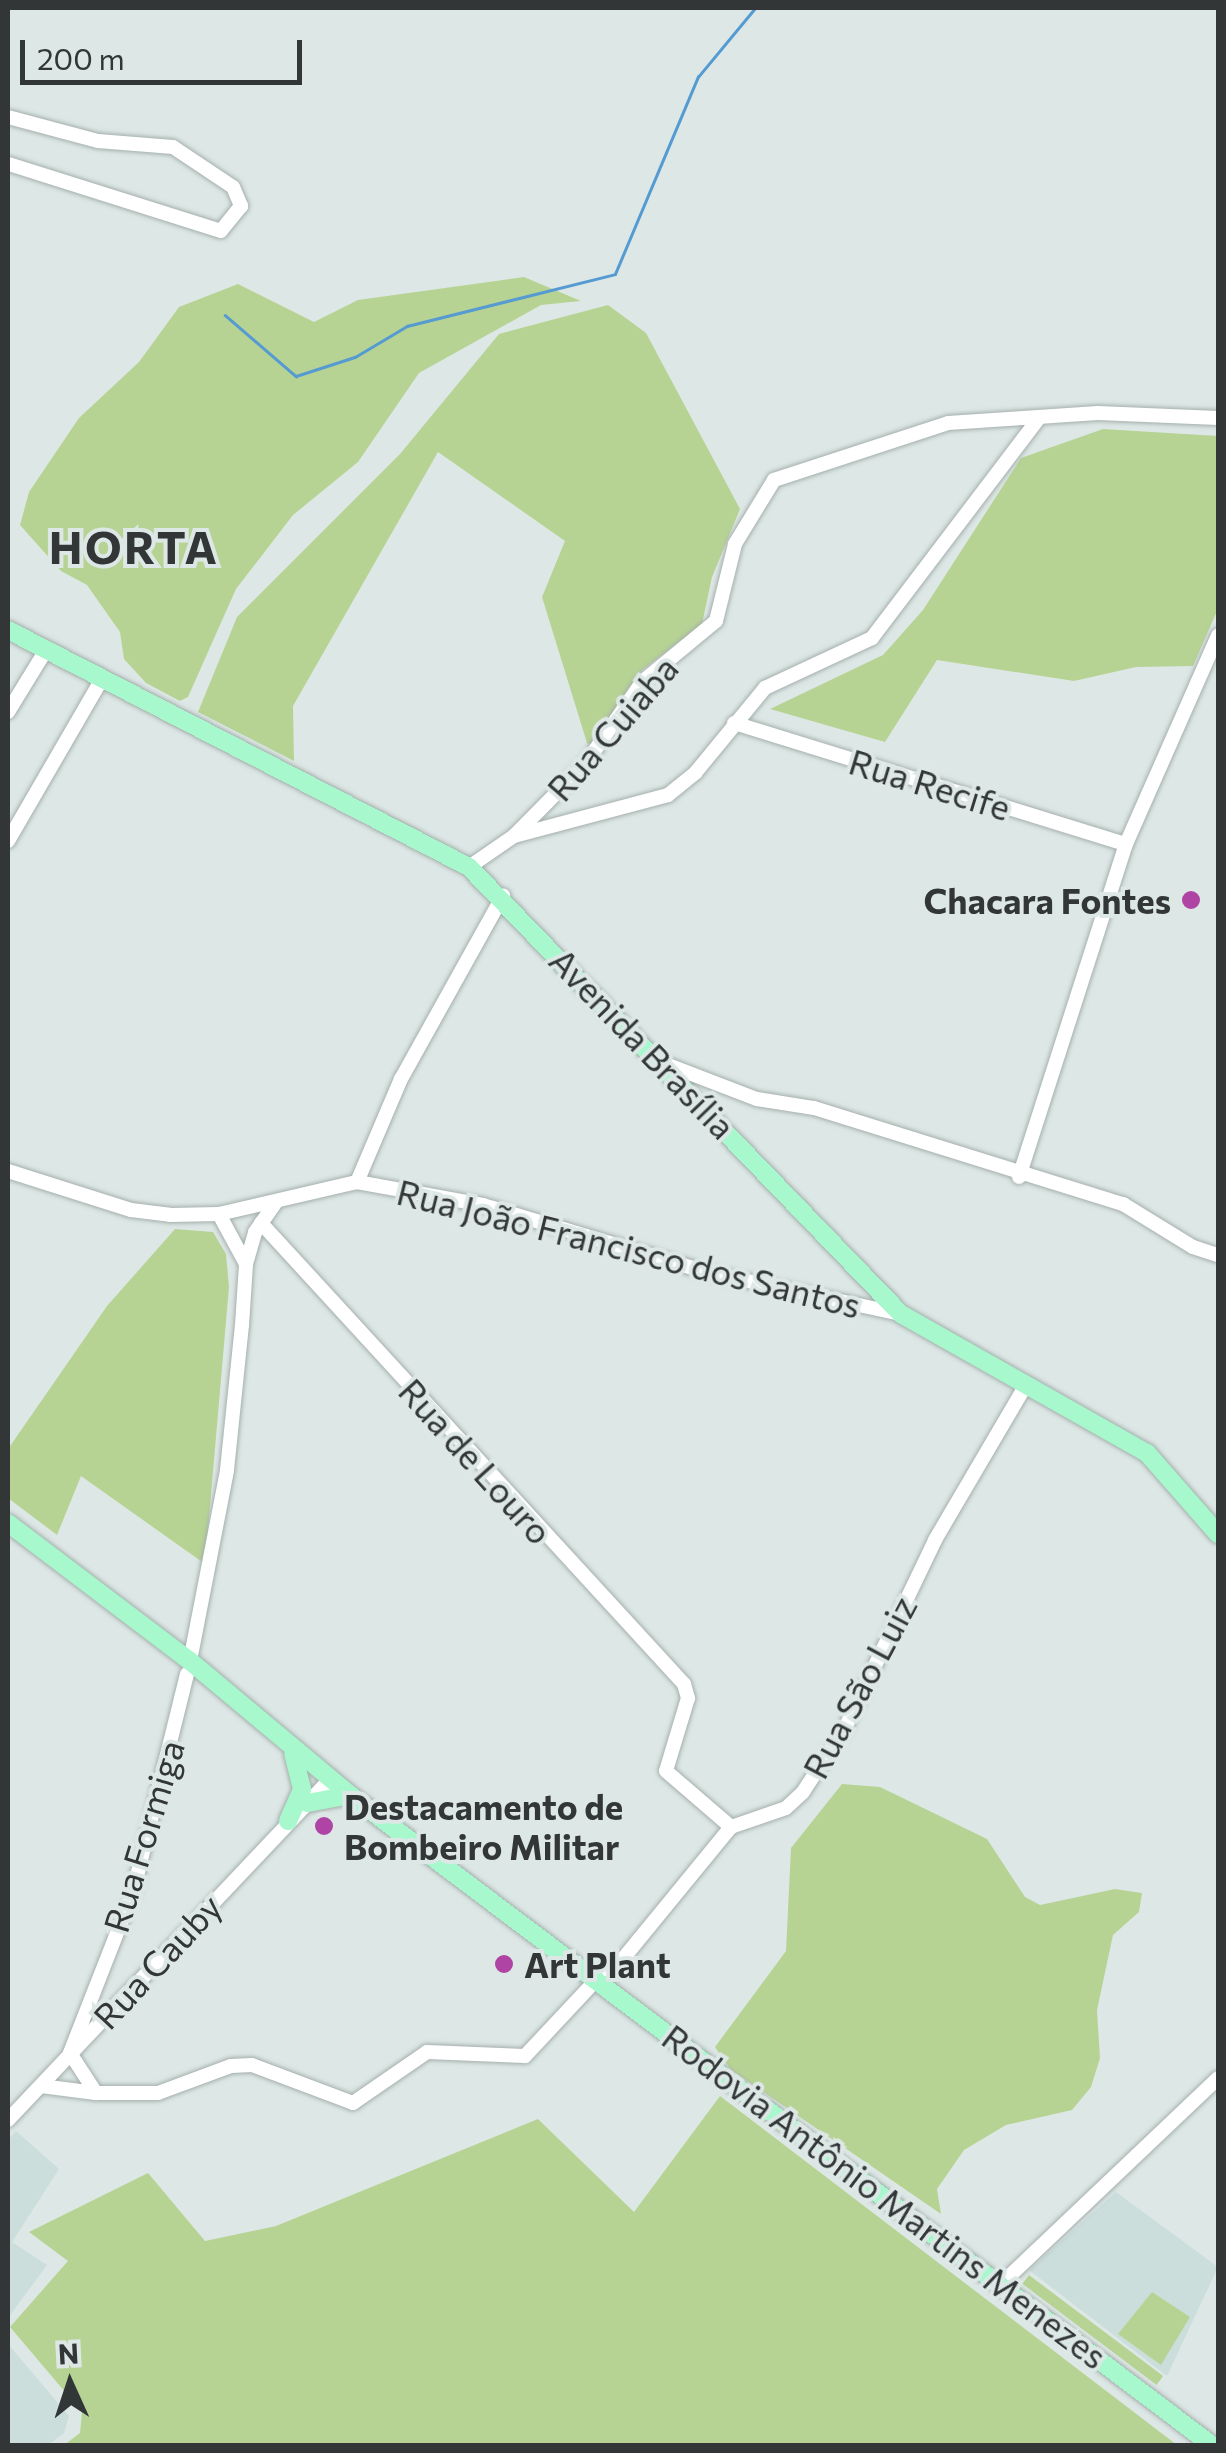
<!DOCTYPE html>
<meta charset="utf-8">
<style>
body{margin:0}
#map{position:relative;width:1226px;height:2453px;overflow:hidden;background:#dde8e6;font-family:Commissioner,sans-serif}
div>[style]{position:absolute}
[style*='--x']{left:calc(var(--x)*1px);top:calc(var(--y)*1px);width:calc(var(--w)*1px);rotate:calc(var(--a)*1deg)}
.built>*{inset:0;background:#cbdedb}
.green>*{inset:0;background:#b7d394;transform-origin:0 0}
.stream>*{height:2.5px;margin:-1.25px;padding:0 1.25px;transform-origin:1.25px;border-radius:1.25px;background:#559bd2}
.roads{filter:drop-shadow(0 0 2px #a5afad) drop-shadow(0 0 2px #a5afad)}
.minor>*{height:14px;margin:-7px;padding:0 7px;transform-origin:7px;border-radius:7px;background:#fff}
.major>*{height:18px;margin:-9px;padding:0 9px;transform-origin:9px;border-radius:9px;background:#a7f8cc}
.dots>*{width:28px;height:28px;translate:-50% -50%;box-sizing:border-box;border:5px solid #dde8e6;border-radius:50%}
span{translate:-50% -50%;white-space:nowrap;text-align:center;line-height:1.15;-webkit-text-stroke:8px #dde8e6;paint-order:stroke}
.street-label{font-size:35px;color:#323636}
.poi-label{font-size:35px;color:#323636;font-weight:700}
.right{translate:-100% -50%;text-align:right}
.left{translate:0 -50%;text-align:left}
.district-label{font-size:45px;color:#323636;font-weight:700;letter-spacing:2.5px}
.frame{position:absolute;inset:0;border:10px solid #323636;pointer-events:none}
.north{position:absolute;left:20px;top:2333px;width:100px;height:100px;-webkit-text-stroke:8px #dde8e6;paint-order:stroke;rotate:357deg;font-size:28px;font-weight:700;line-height:40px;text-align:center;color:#323636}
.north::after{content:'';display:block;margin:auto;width:35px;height:45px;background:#323636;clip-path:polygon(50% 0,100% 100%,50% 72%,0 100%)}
.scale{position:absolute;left:20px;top:40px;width:282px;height:45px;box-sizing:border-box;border:5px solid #323636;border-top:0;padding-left:12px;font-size:30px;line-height:35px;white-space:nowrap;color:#323636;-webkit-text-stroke:8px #dde8e6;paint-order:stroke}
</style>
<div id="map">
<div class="built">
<i style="clip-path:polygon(16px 2131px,59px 2169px,12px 2242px,47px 2265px,8px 2318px,8px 2140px)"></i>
<i style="clip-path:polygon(1116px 2192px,1218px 2267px,1167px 2376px,1029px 2270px)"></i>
<i style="clip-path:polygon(8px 2344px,69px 2416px,64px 2433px,48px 2445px,8px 2445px)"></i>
</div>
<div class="green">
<i style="clip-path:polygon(524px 277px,581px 301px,541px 305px,419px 373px,358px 462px,293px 515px,236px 589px,188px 697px,180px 701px,146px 683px,124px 659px,120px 632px,87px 585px,61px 571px,20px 525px,29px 492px,79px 418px,139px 362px,179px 307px,238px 284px,314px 322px,358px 300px)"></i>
<i style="clip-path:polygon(608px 305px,646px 333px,740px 509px,712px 577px,702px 624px,642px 670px,594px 746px,587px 743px,542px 597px,565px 541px,438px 452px,293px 706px,294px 761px,198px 712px,237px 617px,400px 454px,499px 334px)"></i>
<i style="clip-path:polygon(1103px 429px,1218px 436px,1218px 609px,1193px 666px,1136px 667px,1074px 681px,937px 660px,885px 742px,770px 709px,883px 655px,923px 610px,1021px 458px)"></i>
<i style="clip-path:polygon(175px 1229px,213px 1232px,226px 1254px,229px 1287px,205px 1564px,81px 1476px,57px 1535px,8px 1498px,8px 1449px,107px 1306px)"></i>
<i style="clip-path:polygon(842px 1784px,880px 1787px,987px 1839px,1025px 1897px,1040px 1905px,1115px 1889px,1142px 1893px,1139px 1912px,1113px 1935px,1097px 2010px,1100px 2058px,1091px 2087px,1072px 2110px,1006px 2125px,964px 2150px,937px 2189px,941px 2214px,730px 2069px,715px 2047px,786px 1951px,791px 1848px)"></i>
<i style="clip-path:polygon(720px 2096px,1177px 2445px,64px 2445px,80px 2433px,82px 2412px,10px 2327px,68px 2261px,29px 2232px,148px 2173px,205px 2241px,276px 2226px,538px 2119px,634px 2212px)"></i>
<i style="left:1029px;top:2275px;width:168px;height:11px;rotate:37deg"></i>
<i style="clip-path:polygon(1152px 2292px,1190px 2317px,1161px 2365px,1118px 2334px)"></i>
</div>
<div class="stream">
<i style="--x:225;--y:315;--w:94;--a:40.7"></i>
<i style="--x:296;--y:376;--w:62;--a:-17.9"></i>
<i style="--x:355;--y:357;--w:61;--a:-30.8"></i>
<i style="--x:407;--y:326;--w:214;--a:-14"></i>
<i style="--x:615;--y:274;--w:214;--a:-67.2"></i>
<i style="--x:698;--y:77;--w:89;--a:-50.4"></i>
</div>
<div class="roads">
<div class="minor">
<i style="--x:8;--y:117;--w:93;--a:14.9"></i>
<i style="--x:98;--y:141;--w:75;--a:4.6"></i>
<i style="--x:173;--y:147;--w:72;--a:33.7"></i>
<i style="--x:233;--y:187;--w:21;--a:67"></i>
<i style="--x:241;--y:206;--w:32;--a:129"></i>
<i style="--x:221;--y:231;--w:223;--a:-162.5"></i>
<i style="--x:8;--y:712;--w:73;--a:-58.5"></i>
<i style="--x:734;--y:723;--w:410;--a:17.2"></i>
<i style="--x:514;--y:836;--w:103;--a:-45.4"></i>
<i style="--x:586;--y:763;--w:98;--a:-55.3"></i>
<i style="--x:642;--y:682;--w:96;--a:-39.5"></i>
<i style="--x:716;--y:621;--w:79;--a:-76.1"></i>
<i style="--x:735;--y:544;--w:75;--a:-58.6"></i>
<i style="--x:774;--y:480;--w:183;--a:-18.1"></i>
<i style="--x:948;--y:423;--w:150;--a:-3.8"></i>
<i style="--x:1098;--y:413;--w:120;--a:2.4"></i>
<i style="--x:8;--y:841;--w:187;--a:-59.9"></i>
<i style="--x:469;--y:867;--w:55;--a:-34.6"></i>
<i style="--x:514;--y:836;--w:159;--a:-14.9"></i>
<i style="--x:668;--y:795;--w:36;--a:-39"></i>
<i style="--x:696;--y:772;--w:109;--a:-50.6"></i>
<i style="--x:765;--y:688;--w:118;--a:-25"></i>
<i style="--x:872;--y:638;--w:276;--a:-52.8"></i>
<i style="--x:663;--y:1063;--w:101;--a:21"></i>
<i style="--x:757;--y:1099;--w:58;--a:9"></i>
<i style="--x:814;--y:1108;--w:324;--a:17.3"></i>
<i style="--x:1123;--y:1204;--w:82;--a:31.6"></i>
<i style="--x:1193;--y:1247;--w:26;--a:18"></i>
<i style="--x:8;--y:1171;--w:129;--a:17.6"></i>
<i style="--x:131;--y:1210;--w:39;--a:7"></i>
<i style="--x:170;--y:1215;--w:49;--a:-1.2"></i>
<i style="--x:219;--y:1214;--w:142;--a:-13.1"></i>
<i style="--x:357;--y:1182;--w:128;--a:10.3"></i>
<i style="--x:483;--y:1205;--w:233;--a:16.7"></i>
<i style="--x:706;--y:1272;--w:199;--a:12.2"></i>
<i style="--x:1019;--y:1177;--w:350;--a:-72.2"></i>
<i style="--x:1126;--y:844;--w:228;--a:-66.2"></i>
<i style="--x:357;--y:1182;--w:112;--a:-66.9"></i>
<i style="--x:401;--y:1079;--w:210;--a:-60.9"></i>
<i style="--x:261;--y:1223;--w:626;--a:47.46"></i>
<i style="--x:684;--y:1684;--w:15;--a:74"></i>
<i style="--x:688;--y:1698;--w:76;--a:106.8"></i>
<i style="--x:666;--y:1771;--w:86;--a:40.7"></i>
<i style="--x:246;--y:1264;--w:33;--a:-74"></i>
<i style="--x:255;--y:1232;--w:37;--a:-55"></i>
<i style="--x:190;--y:1661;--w:195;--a:-79"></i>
<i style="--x:227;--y:1470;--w:146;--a:-84.1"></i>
<i style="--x:242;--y:1325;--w:61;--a:-86.2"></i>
<i style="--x:246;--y:1264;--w:57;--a:-118.4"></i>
<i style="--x:187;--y:1674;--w:225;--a:103.9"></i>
<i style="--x:133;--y:1892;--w:173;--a:111.4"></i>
<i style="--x:70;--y:2053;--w:48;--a:57"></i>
<i style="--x:96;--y:2093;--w:62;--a:0"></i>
<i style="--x:158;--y:2093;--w:78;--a:-20.3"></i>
<i style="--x:231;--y:2066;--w:21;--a:-3"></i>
<i style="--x:252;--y:2065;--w:108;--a:20.6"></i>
<i style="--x:353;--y:2103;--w:90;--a:-34.6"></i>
<i style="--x:427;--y:2052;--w:98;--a:2.3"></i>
<i style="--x:525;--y:2056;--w:107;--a:-46.9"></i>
<i style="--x:604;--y:1982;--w:200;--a:-50.7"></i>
<i style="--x:731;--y:1827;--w:58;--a:-19.1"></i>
<i style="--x:786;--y:1808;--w:23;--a:-43"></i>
<i style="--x:803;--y:1792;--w:79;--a:-56.9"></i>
<i style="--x:846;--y:1726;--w:206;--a:-64.4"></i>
<i style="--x:935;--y:1540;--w:176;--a:-59.6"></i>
<i style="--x:41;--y:2086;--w:55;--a:7.3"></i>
<i style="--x:8;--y:2120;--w:470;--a:-46.6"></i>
<i style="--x:1001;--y:2284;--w:299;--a:-43.5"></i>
</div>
<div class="major">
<i style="--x:8;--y:630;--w:518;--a:27.21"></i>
<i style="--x:469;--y:867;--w:622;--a:45.98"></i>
<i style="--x:901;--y:1314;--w:283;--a:29.5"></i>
<i style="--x:1147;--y:1453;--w:108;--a:48.8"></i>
<i style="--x:8;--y:1523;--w:228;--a:37.2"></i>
<i style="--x:190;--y:1661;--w:209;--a:39.9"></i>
<i style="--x:350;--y:1795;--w:1081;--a:37.03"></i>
<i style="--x:308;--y:1803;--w:43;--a:-10.8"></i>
<i style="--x:288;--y:1821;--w:35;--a:-66"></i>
<i style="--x:302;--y:1789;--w:36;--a:-104"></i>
</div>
</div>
<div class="dots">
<i style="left:1191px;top:900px;background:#b044a4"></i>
<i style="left:324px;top:1826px;background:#b044a4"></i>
<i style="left:504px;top:1964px;background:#b044a4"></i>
</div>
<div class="street-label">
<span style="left:612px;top:728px;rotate:-49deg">Rua Cuiaba</span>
<span style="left:930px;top:784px;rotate:17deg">Rua Recife</span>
<span style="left:643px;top:1043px;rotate:46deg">Avenida Brasília</span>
<span style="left:629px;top:1248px;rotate:14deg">Rua João Francisco dos Santos</span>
<span style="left:476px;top:1461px;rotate:48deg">Rua de Louro</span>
<span style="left:859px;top:1687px;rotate:-62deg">Rua São Luiz</span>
<span style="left:143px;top:1836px;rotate:-73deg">Rua Formiga</span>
<span style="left:157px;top:1961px;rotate:-47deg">Rua Cauby</span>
<span style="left:885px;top:2196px;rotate:37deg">Rodovia Antônio Martins Menezes</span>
</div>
<div class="poi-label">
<span class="right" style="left:1171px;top:900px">Chacara Fontes</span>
<span class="left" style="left:344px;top:1826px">Destacamento de<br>Bombeiro Militar</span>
<span class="left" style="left:524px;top:1964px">Art Plant</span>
</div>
<div class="district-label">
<span style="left:134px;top:546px">HORTA</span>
</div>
<div class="frame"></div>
<div class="north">N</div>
<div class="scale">200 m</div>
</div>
